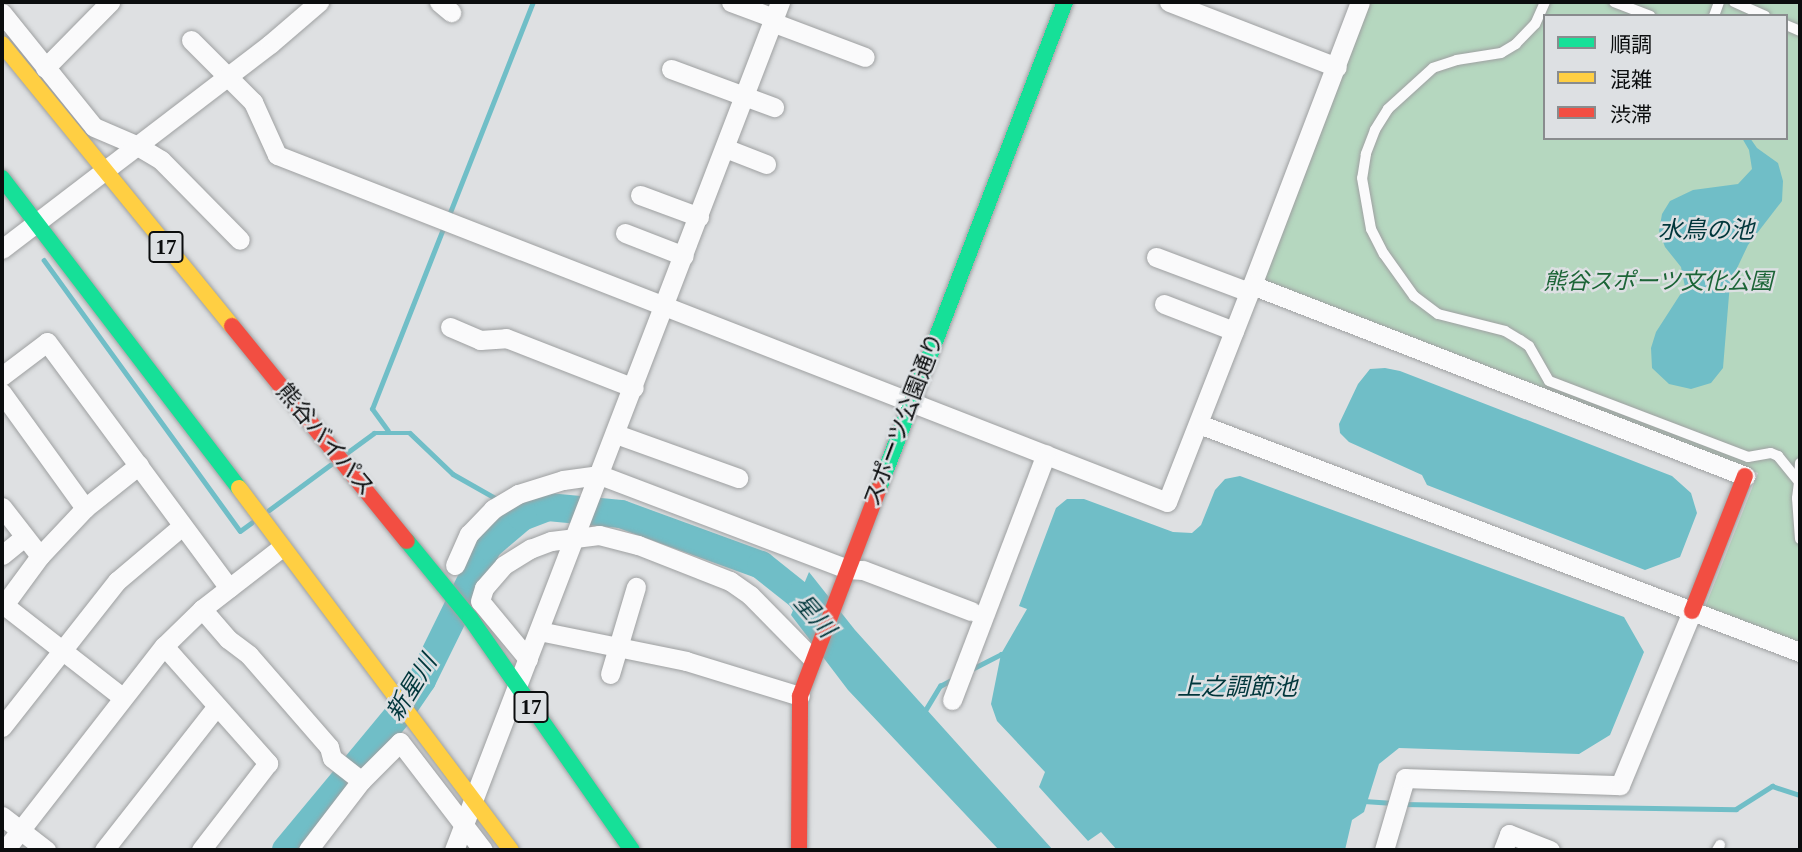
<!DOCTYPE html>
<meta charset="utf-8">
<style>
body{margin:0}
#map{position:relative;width:1802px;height:852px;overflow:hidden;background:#dee0e2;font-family:"Times New Roman","Noto Sans JP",serif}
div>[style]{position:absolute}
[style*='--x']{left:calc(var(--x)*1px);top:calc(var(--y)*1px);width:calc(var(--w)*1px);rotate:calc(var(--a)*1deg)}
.green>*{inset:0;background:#b5d7bf}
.water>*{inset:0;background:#70bec7}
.stream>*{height:4.5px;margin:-2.25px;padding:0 2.25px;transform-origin:2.25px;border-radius:2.25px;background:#70bec7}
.river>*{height:28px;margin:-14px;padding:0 14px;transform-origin:14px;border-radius:14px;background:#70bec7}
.roads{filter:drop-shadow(0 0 2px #9ea0a1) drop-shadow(0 0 2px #9ea0a1)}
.lane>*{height:10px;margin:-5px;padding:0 5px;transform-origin:5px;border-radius:5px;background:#fafafb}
.street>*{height:19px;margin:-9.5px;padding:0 9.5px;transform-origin:9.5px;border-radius:9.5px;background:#fafafb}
.fast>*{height:16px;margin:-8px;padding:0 8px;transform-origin:8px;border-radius:8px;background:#16e098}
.slow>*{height:16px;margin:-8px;padding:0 8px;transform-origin:8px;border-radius:8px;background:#ffcf43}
.jam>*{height:16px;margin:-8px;padding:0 8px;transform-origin:8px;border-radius:8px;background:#f24e42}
span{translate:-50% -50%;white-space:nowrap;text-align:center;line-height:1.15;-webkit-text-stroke:5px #dde0e3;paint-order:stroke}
.shield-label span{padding:2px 5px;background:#dde0e3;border:2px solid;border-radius:5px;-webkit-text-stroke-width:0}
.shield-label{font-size:21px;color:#0b0d0e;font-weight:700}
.park-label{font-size:23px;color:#1c6537;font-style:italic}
.street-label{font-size:23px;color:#0b0d0e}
.water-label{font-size:24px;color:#00363b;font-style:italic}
.frame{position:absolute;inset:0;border:4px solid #0b0d0e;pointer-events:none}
.legend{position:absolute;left:1543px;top:14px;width:245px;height:126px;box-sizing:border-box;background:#dde0e3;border:2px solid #898c8e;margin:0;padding:9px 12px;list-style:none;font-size:21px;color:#0b0d0e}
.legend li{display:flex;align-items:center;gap:14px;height:35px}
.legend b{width:35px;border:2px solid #898c8e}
</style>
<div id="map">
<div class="green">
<i style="clip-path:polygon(evenodd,1369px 2px,1800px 2px,1800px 647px,1704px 610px,1758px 473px,1259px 280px,1369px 2px,1545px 16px,1786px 16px,1786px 138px,1545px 138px,1545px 16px)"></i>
</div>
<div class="water">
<i style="clip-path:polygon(1742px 138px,1750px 138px,1757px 148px,1778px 163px,1783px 181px,1782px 201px,1748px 245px,1730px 283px,1723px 368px,1711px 383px,1691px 389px,1669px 384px,1652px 368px,1651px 348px,1656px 332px,1685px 287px,1681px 267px,1665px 247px,1659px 231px,1662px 214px,1670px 201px,1693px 190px,1738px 184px,1752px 169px,1749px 150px)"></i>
<i style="clip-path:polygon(1385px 368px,1400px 371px,1672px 476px,1691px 493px,1697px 513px,1680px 557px,1645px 570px,1427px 485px,1422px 475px,1349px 442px,1340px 433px,1339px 424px,1358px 384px,1370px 369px)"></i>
<i style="clip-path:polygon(1240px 476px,1624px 617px,1644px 652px,1610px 735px,1579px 754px,1399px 748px,1379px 764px,1364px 812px,1352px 820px,1345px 850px,1117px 850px,1101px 832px,1088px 841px,1039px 787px,1045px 772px,997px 721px,991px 704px,1001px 654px,1027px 609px,1019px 606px,1056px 508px,1067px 499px,1084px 499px,1173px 532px,1192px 533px,1201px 525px,1215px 490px,1225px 479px)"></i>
<i style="clip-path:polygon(809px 572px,855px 630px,1053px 850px,999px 850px,848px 690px,791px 615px)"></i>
</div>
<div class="stream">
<i style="--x:449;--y:215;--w:229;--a:-68.5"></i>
<i style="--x:44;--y:260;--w:334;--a:54.1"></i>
<i style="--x:240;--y:531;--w:14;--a:-36"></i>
<i style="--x:388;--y:431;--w:27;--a:-126"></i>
<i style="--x:372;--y:409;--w:197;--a:-68.5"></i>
<i style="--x:348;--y:452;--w:32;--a:-36"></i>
<i style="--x:374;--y:433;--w:36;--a:0"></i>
<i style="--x:410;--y:433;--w:59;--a:43.6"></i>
<i style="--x:453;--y:474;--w:53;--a:29.5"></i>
<i style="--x:509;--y:507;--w:16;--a:38"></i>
<i style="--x:269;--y:510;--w:76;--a:-36.4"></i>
<i style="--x:970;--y:670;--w:35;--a:-27"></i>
<i style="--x:1001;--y:654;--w:6;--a:31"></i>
<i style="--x:923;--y:714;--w:33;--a:-59"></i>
<i style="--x:940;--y:686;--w:15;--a:-28"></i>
<i style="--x:1364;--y:801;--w:29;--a:4"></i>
<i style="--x:1402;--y:804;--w:334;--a:0.9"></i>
<i style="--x:1736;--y:809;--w:43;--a:-32.6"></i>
<i style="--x:1772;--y:786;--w:29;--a:18"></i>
</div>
<div class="river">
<i style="--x:286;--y:850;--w:177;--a:-50.3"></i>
<i style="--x:399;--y:714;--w:41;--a:-55.9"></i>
<i style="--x:422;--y:680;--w:149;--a:-63.8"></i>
<i style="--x:488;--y:546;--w:45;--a:-40.5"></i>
<i style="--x:522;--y:517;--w:28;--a:-21"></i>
<i style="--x:548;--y:507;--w:73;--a:5.5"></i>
<i style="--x:621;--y:514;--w:149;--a:20"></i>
<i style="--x:761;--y:565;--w:50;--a:38.5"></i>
<i style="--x:800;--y:596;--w:37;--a:56"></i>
</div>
<div class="roads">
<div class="lane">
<i style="--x:1545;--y:2;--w:24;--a:114"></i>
<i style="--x:1535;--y:24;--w:28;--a:134"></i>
<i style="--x:1516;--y:44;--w:17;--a:149"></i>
<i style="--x:1501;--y:53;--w:45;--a:171"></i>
<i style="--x:1457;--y:60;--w:25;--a:162"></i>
<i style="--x:1433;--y:68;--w:61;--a:137.7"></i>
<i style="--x:1388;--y:109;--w:25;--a:122"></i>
<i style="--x:1375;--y:130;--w:26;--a:111"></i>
<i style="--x:1366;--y:154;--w:24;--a:99"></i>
<i style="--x:1362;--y:178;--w:52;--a:80"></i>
<i style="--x:1371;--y:229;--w:28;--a:63"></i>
<i style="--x:1384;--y:254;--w:52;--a:54.5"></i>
<i style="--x:1414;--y:296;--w:30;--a:37"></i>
<i style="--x:1438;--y:314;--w:69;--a:14.2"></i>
<i style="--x:1505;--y:331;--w:17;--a:31"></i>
<i style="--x:1520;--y:340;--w:11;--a:34"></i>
<i style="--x:1529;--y:346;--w:40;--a:60.3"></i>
<i style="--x:1549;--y:381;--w:213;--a:20.9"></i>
<i style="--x:1748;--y:457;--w:23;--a:-10"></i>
<i style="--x:1771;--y:453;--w:8;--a:23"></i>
<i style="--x:1778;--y:456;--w:33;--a:51"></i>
<i style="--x:1799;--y:482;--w:16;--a:97"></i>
<i style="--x:1797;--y:498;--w:41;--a:85.8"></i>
<i style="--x:1614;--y:2;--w:39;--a:21"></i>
<i style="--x:1734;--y:2;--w:34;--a:24"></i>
<i style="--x:1714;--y:16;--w:15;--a:-70"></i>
<i style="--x:1786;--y:25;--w:15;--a:23"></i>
<i style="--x:1799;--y:482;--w:19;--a:-87"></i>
<i style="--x:1717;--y:850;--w:6;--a:-59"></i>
</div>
<div class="street">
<i style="--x:439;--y:2;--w:16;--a:40"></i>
<i style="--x:731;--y:2;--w:46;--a:20.4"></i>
<i style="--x:1169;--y:2;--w:180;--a:21.2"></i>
<i style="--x:1360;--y:2;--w:303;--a:110.9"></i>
<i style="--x:1252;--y:285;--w:529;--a:21.18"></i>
<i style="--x:2;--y:13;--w:146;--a:51.1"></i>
<i style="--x:94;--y:127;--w:46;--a:23.2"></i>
<i style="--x:136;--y:145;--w:29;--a:31"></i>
<i style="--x:161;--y:160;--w:112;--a:45.4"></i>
<i style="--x:772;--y:22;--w:99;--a:20.6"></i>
<i style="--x:191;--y:40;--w:88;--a:45"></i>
<i style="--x:253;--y:102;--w:58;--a:65.6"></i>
<i style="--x:277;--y:155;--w:955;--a:21.3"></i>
<i style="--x:1167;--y:502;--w:233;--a:-68.6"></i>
<i style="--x:45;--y:68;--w:93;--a:-45.4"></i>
<i style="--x:671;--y:69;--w:110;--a:20.3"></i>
<i style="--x:725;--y:148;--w:44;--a:21.3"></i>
<i style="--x:640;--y:195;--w:63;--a:20.4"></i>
<i style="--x:625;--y:233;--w:63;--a:21.3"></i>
<i style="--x:2;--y:249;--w:337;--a:-37.4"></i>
<i style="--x:270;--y:44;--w:65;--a:-40.6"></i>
<i style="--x:1156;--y:257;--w:99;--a:20.6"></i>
<i style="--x:1164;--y:304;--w:75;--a:21.1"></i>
<i style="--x:450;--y:327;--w:33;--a:23"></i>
<i style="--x:480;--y:340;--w:26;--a:-4"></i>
<i style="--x:506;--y:338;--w:137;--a:21.3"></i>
<i style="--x:2;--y:376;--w:56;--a:-37.1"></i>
<i style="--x:47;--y:342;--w:306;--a:53.5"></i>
<i style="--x:2;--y:393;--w:142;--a:54.2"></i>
<i style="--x:1199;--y:424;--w:643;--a:20.78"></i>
<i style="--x:616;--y:434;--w:130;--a:19.8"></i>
<i style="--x:2;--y:507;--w:62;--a:52.2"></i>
<i style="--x:40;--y:556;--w:61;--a:126.3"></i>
<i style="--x:4;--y:605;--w:150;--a:37.9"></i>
<i style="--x:2;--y:555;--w:28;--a:-39"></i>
<i style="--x:40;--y:556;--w:66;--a:-46.8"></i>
<i style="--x:85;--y:508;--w:69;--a:-38.5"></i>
<i style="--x:455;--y:565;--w:34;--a:-66"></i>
<i style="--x:469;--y:534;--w:35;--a:-46"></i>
<i style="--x:493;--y:509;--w:29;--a:-31"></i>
<i style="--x:518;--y:494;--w:47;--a:-17.3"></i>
<i style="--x:563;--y:480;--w:37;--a:-8"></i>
<i style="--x:600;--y:475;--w:264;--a:20.8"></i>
<i style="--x:847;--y:569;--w:16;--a:4"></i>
<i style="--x:863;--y:570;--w:116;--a:20.8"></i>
<i style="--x:202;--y:609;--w:40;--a:49"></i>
<i style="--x:228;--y:639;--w:26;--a:37"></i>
<i style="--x:249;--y:655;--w:122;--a:49"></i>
<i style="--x:329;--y:747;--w:11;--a:75"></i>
<i style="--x:332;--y:758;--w:37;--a:38"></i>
<i style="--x:539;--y:631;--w:150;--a:11.5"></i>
<i style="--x:686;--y:661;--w:119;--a:17.1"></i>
<i style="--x:164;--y:646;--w:157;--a:48.4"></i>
<i style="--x:268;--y:763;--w:110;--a:127.6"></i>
<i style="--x:528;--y:659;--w:75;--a:-129.6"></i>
<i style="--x:480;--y:601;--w:14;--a:-73"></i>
<i style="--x:484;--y:588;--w:30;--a:-49"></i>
<i style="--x:504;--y:565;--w:31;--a:-32"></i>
<i style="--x:530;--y:549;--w:22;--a:-21"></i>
<i style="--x:551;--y:541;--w:48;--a:-7.1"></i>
<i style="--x:599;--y:535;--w:40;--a:14.4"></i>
<i style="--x:638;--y:545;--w:99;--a:21.4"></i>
<i style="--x:730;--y:581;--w:24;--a:35"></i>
<i style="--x:750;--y:595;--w:88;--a:45.5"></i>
<i style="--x:610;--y:674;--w:91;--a:-73.4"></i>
<i style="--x:952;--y:700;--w:263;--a:-69.1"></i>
<i style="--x:2;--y:727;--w:186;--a:-51.8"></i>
<i style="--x:117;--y:581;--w:84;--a:-40.2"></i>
<i style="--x:2;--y:816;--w:56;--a:37.7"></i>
<i style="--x:5;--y:850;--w:259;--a:-52.1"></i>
<i style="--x:164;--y:646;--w:53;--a:-44.2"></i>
<i style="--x:202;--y:609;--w:100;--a:-37.7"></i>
<i style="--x:104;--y:850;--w:183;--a:-51.9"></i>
<i style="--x:308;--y:850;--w:87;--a:-52.5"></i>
<i style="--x:361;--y:781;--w:55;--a:-45"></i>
<i style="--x:400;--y:742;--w:136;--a:52.5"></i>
<i style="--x:454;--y:850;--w:909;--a:-68.97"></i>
<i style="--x:1384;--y:850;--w:75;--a:-73.7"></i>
<i style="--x:1405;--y:778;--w:215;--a:1.9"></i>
<i style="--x:1620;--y:785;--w:188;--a:-67.5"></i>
<i style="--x:1503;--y:850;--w:17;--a:-69"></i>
<i style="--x:1509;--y:834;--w:44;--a:21.3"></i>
</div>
<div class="fast">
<i style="--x:2;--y:178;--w:390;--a:52.6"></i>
<i style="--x:879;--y:488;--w:520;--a:-69.06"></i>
<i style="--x:407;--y:541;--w:99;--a:50.7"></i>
<i style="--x:470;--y:618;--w:283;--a:55.1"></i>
</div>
<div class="slow">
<i style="--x:2;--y:44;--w:364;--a:50.8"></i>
<i style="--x:239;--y:488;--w:453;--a:53.1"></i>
</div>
<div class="jam">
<i style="--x:232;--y:326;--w:277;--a:50.9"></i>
<i style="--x:1692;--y:611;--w:145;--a:-68.6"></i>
<i style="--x:799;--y:850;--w:154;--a:-89.6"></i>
<i style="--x:800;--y:696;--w:222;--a:-69.2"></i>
</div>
</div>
<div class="shield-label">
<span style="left:166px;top:247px">17</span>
<span style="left:531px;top:707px">17</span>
</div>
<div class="park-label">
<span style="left:1658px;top:282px">熊谷スポーツ文化公園</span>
</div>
<div class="street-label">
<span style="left:904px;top:420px;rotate:-69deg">スポーツ公園通り</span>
<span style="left:325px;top:440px;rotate:50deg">熊谷バイパス</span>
</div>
<div class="water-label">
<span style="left:1706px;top:231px">水鳥の池</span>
<span style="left:814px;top:616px;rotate:49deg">星川</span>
<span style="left:412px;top:688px;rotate:-58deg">新星川</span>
<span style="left:1237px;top:688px">上之調節池</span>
</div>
<div class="frame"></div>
<ul class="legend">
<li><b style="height:9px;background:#16e098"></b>順調</li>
<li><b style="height:9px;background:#ffcf43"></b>混雑</li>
<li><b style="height:9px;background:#f24e42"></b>渋滞</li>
</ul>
</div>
